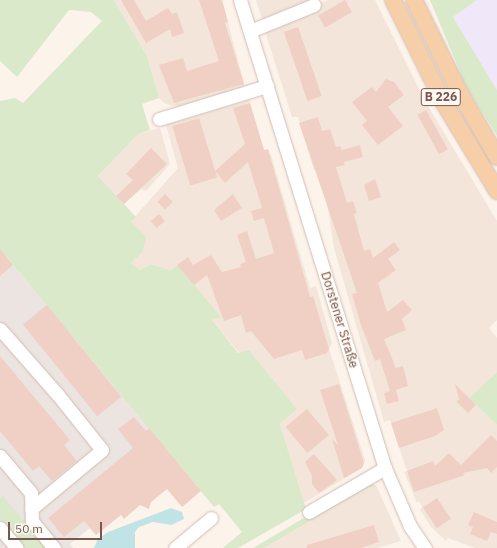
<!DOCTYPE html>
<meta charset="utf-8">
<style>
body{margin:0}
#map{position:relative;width:497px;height:548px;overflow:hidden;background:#fcf3eb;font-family:"IBM Plex Sans",sans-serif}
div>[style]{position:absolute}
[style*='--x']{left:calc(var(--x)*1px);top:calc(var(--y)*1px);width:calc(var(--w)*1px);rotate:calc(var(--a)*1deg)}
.residential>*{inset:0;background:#f3e5da}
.industrial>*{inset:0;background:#ece4e0}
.education>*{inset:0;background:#f0e8f8}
.green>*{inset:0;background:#dae9ca}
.water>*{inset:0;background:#c0e4e5}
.building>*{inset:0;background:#f0d0c4;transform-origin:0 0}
.roads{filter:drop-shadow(0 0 1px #d0bdb3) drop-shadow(0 0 1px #d0bdb3)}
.minor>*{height:13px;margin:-6.5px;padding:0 6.5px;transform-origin:6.5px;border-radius:6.5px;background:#fff}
.major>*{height:16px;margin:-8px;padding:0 8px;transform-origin:8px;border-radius:8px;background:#f6cfa8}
span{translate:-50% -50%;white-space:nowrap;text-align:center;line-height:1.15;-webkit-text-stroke:3px #fef8f2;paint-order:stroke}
.shield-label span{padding:1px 3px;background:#fef8f2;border:1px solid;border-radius:3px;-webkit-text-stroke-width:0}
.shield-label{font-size:12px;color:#76584f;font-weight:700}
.street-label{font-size:13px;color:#76584f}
.scale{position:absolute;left:8px;top:522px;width:94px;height:18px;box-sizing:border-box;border:2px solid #76584f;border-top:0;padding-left:5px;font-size:12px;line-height:14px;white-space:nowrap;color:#76584f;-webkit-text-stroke:3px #fef8f2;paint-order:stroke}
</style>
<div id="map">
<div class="residential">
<i style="clip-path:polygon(114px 0,222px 0,245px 87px,177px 107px,164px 103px,159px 98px,147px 56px)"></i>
<i style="clip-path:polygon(256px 0,313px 0,263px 22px)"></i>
<i style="clip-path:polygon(328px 0,375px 0,425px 101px,497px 221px,497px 320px,489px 328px,497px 338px,497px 372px,469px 398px,497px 425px,497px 548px,475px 548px,448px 538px,446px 541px,431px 527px,420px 510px,422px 507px,419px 501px,417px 503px,404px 472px,407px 471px,390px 420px,384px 422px,334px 248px,327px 202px,317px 169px,314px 170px,298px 117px,292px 117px,265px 31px)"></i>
<i style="clip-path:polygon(249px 100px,264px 150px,271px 155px,310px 288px,316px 286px,332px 343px,329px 349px,365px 460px,362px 468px,304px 503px,280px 424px,297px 409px,249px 351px,239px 353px,212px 320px,220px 316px,178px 265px,170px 270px,151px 264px,140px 270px,131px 263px,143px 252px,131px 221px,178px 168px,166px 125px)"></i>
<i style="clip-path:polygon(160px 128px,170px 164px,146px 191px,141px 189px,124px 204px,98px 176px,138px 134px)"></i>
<i style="clip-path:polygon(369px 487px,377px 487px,401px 541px,377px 548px,264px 548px)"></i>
</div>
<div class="industrial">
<i style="clip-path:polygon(0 249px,149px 428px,130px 444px,149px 467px,112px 522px,96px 535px,90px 528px,70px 544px,73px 548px,0 548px)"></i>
</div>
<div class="education">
<i style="clip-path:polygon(477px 0,497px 0,497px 90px,453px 17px)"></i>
</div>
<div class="green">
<i style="clip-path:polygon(0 0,114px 0,147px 56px,159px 98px,142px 104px,150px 130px,138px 134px,98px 176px,136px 217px,131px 222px,146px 237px,143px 252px,131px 263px,140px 270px,151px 264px,170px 270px,178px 265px,221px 317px,212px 320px,238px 353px,249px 350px,297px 409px,280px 424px,306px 509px,238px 548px,223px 548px,242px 532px,219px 504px,214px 507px,0 249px,0 101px,15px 98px,23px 103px,102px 21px,91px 12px,69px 10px,17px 77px,0 61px)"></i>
<i style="clip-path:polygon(430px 0,477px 0,453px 17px,497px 90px,497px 136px,466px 86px)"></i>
<i style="clip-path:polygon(497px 372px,497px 425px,469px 398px)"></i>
<i style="clip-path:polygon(372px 483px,377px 487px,369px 487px,264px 548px,253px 548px,307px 516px,311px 519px)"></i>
<i style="clip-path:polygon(3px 496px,46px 548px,24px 548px,0 518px,0 498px)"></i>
</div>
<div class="water">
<i style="clip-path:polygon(171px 508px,182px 512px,184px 519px,171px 525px,153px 522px,139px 527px,135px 532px,135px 548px,94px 548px,98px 539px,108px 532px)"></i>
</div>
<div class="building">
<i style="clip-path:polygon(121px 0,134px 0,146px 21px,168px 8px,172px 14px,177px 12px,184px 33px,172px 37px,170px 29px,146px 43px)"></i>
<i style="clip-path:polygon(199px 0,222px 0,228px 22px,225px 23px,244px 84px,174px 103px,159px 65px,183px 58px,187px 71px,219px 61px)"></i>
<i style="left:345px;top:0;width:14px;height:31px;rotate:60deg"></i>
<i style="left:298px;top:27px;width:73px;height:15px;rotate:71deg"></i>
<i style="clip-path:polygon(386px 79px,394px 82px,404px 95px,388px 107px,403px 126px,378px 145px,362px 125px,367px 121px,352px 102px,372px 87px,376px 92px)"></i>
<i style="clip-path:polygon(250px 103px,264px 150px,268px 149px,310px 297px,313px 296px,329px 349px,327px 353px,305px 360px,302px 350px,274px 359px,251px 331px,246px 333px,241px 315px,224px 321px,207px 275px,194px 285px,177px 265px,188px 257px,193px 265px,211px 255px,222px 272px,241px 267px,240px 264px,246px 262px,237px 235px,247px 231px,256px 259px,274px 253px,264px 218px,254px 221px,251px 211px,262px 208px,248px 162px,225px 183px,215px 171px,245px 144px,233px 108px)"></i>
<i style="left:426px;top:110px;width:45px;height:10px;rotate:61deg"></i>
<i style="clip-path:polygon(318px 117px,322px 131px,330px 129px,336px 147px,340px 146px,342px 150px,360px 145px,363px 157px,344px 162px,345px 165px,336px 167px,347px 203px,353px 201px,357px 213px,354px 214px,364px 251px,370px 249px,373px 258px,394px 242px,400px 250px,388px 259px,396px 270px,378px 283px,387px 312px,403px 300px,412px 310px,402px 319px,406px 330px,384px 339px,396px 368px,403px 366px,408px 386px,396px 390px,399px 401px,387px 404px,384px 393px,390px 391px,380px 359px,375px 361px,361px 325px,352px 294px,357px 293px,299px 123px)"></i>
<i style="left:199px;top:118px;width:62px;height:28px;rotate:73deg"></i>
<i style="clip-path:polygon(151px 148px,167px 164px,124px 204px,116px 196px,133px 180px,126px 174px)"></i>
<i style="clip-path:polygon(375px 179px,381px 197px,369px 201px,364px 185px)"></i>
<i style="left:165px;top:194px;width:11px;height:11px;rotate:45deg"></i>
<i style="clip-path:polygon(233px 194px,242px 208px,221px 221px,214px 210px)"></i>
<i style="left:159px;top:214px;width:9px;height:11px;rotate:49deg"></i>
<i style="clip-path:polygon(0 249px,13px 265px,0 276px)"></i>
<i style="left:47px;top:305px;width:118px;height:31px;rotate:51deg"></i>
<i style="clip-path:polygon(0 356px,70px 440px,64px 445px,77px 461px,52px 481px,39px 466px,33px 471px,0 431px)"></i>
<i style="clip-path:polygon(339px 384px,364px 463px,362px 468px,344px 478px,332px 439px,338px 445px,320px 390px)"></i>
<i style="clip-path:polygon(455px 384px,476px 405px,468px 413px,456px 401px,459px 400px)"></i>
<i style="clip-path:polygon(437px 408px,444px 430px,435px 436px,399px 448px,391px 423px)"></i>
<i style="left:307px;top:409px;width:34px;height:28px;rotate:50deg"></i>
<i style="clip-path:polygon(134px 417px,146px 431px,149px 428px,201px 491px,182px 507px,167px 489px,151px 502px,149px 509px,140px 505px,124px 519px,121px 515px,96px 535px,84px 521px,64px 537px,48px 518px,133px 448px,118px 429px)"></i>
<i style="clip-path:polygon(491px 435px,497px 441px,497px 467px,491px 473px,487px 468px,463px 473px,465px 475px,414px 492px,407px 471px,433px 461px,435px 466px,449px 453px,461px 465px)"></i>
<i style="clip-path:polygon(314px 454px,337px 480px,319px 493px,312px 484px,312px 476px,305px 462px)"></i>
<i style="left:437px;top:498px;width:25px;height:17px;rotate:56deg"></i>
<i style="clip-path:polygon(474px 512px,497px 522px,497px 534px,491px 532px,487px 541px,470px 534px,473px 527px,468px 525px)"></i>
<i style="clip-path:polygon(374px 525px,379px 542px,361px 548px,307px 548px,307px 545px)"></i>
</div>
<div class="roads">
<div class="minor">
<i style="--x:240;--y:0;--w:490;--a:72.8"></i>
<i style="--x:385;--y:468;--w:63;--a:66.7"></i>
<i style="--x:410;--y:526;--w:27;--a:56"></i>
<i style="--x:250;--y:31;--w:69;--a:-22.1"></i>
<i style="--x:159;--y:119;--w:113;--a:-17"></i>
<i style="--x:0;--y:329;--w:88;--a:48.7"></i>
<i style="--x:58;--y:395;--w:70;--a:51.3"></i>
<i style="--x:102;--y:450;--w:92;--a:140.3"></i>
<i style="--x:0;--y:456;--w:48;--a:50"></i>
<i style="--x:31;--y:493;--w:28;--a:88"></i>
<i style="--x:32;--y:521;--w:35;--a:51"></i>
<i style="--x:309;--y:512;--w:88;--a:-30.1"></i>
<i style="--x:0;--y:528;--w:26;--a:50"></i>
<i style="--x:175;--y:548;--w:47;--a:-39.8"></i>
</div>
<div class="major">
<i style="--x:393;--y:0;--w:115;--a:63.7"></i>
<i style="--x:444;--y:103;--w:103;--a:58.9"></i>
<i style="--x:414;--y:0;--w:104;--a:63.7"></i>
<i style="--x:460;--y:93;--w:74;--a:60"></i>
</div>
</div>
<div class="shield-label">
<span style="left:441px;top:97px">B 226</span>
</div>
<div class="street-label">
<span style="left:339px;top:320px;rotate:73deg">Dorstener Straße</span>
</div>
<div class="scale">50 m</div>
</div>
